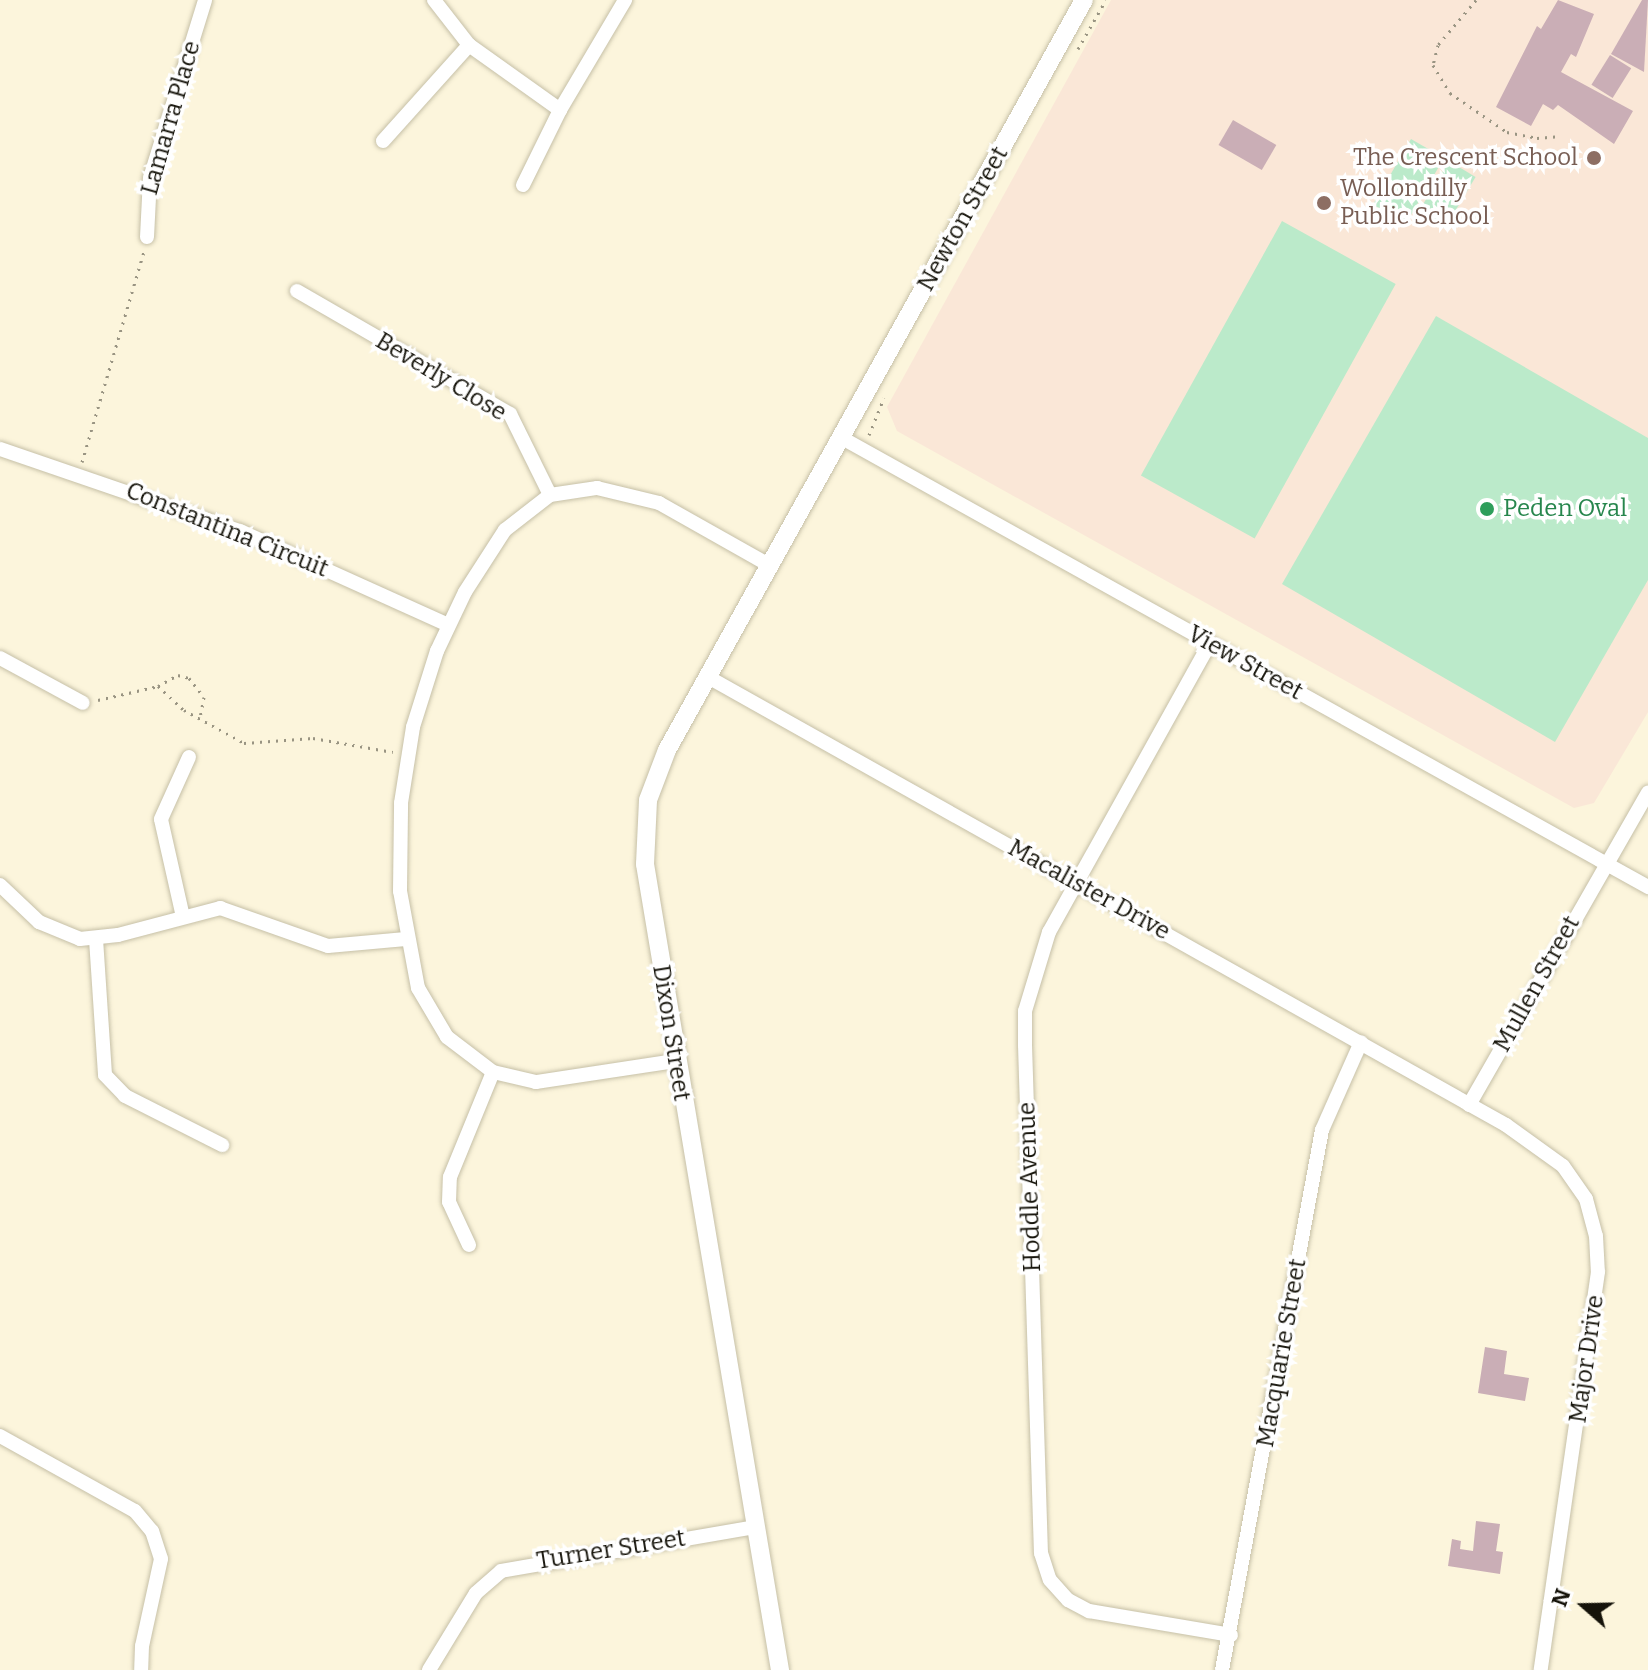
<!DOCTYPE html>
<style>
body{margin:0}
#map{position:relative;width:1648px;height:1670px;overflow:hidden;background:#fcf5dc;font-family:Bitter,serif}
div>[style]{position:absolute}
[style*='--x']{left:calc(var(--x)*1px);top:calc(var(--y)*1px);width:calc(var(--w)*1px);rotate:calc(var(--a)*1deg)}
.education>*{inset:0;background:#fae7d7}
.green>*{inset:0;background:#bbeaca;transform-origin:0 0}
.building>*{inset:0;background:#caaeb6;transform-origin:0 0}
.path>*{height:3px;margin-top:-1.5px;transform-origin:0;background:repeating-linear-gradient(90deg,#999482 0 2px,transparent 0 8px)}
.roads{filter:drop-shadow(0 0 2px #c6c0a7) drop-shadow(0 0 2px #c6c0a7)}
.minor>*{height:14px;margin:-7px;padding:0 7px;transform-origin:7px;border-radius:7px;background:#fff}
.tertiary>*{height:18px;margin:-9px;padding:0 9px;transform-origin:9px;border-radius:9px;background:#fff}
.dots>*{width:22px;height:22px;translate:-50% -50%;box-sizing:border-box;border:4px solid #fff;border-radius:50%}
span{translate:-50% -50%;white-space:nowrap;text-align:center;line-height:1.15;-webkit-text-stroke:7px #fff;paint-order:stroke}
.street-label{font-size:24px;color:#15130a}
.education-label{font-size:24px;color:#785e54}
.right{translate:-100% -50%;text-align:right}
.left{translate:0 -50%;text-align:left}
.leisure-label{font-size:24px;color:#27864d}
.north{position:absolute;left:1544px;top:1566px;width:80px;height:80px;-webkit-text-stroke:6px #fff;paint-order:stroke;rotate:290deg;font-size:22px;font-weight:700;line-height:32px;text-align:center;color:#15130a}
.north::after{content:'';display:block;margin:auto;width:28px;height:36px;background:#15130a;clip-path:polygon(50% 0,100% 100%,50% 72%,0 100%)}
</style>
<div id="map">
<div class="education">
<i style="clip-path:polygon(1111px 0,1648px 0,1648px 712px,1594px 803px,1574px 808px,897px 431px,887px 407px)"></i>
</div>
<div class="green">
<i style="left:1411px;top:139px;width:38px;height:76px;rotate:30deg"></i>
<i style="left:1449px;top:161px;width:31px;height:60px;rotate:31deg"></i>
<i style="left:1282px;top:221px;width:130px;height:291px;rotate:29deg"></i>
<i style="clip-path:polygon(1436px 316px,1648px 438px,1648px 580px,1555px 742px,1282px 584px)"></i>
</div>
<div class="building">
<i style="clip-path:polygon(1558px 0,1594px 14px,1576px 57px,1571px 54px,1561px 72px,1633px 111px,1614px 144px,1558px 105px,1553px 110px,1543px 104px,1531px 126px,1496px 107px,1537px 26px,1541px 29px)"></i>
<i style="clip-path:polygon(1642px 0,1648px 0,1644px 72px,1611px 54px)"></i>
<i style="left:1610px;top:55px;width:25px;height:35px;rotate:32deg"></i>
<i style="left:1233px;top:120px;width:50px;height:29px;rotate:30deg"></i>
<i style="clip-path:polygon(1485px 1347px,1507px 1351px,1504px 1374px,1529px 1378px,1525px 1401px,1478px 1393px)"></i>
<i style="clip-path:polygon(1476px 1521px,1500px 1524px,1496px 1551px,1503px 1552px,1500px 1574px,1448px 1566px,1452px 1539px,1461px 1541px,1460px 1549px,1473px 1551px)"></i>
</div>
<div class="path">
<i style="--x:1476;--y:0;--w:59;--a:130.2"></i>
<i style="--x:1438;--y:45;--w:21;--a:104"></i>
<i style="--x:1433;--y:65;--w:33;--a:59"></i>
<i style="--x:1450;--y:93;--w:69;--a:34.4"></i>
<i style="--x:1507;--y:132;--w:31;--a:11"></i>
<i style="--x:1537;--y:138;--w:21;--a:-5"></i>
<i style="--x:1078;--y:49;--w:56;--a:-60.3"></i>
<i style="--x:869;--y:435;--w:40;--a:-68"></i>
<i style="--x:82;--y:462;--w:220;--a:-73.6"></i>
<i style="--x:158;--y:686;--w:23;--a:-29"></i>
<i style="--x:178;--y:675;--w:11;--a:15"></i>
<i style="--x:189;--y:678;--w:24;--a:52"></i>
<i style="--x:204;--y:697;--w:21;--a:101"></i>
<i style="--x:98;--y:700;--w:62;--a:-13.1"></i>
<i style="--x:158;--y:686;--w:35;--a:43"></i>
<i style="--x:184;--y:710;--w:68;--a:28.8"></i>
<i style="--x:244;--y:743;--w:69;--a:-4.1"></i>
<i style="--x:313;--y:738;--w:81;--a:9.9"></i>
</div>
<div class="roads">
<div class="minor">
<i style="--x:434;--y:0;--w:57;--a:52.1"></i>
<i style="--x:469;--y:45;--w:112;--a:35.5"></i>
<i style="--x:383;--y:141;--w:129;--a:-48.1"></i>
<i style="--x:523;--y:185;--w:84;--a:-63.7"></i>
<i style="--x:560;--y:110;--w:128;--a:-59.4"></i>
<i style="--x:147;--y:237;--w:59;--a:-87.1"></i>
<i style="--x:150;--y:178;--w:186;--a:-72.8"></i>
<i style="--x:297;--y:291;--w:246;--a:30"></i>
<i style="--x:510;--y:414;--w:90;--a:63.7"></i>
<i style="--x:842;--y:438;--w:923;--a:29.12"></i>
<i style="--x:0;--y:449;--w:254;--a:18.9"></i>
<i style="--x:240;--y:531;--w:228;--a:24.3"></i>
<i style="--x:1210;--y:643;--w:331;--a:119.1"></i>
<i style="--x:1049;--y:932;--w:83;--a:106.9"></i>
<i style="--x:1025;--y:1011;--w:34;--a:90"></i>
<i style="--x:1025;--y:1045;--w:508;--a:88.2"></i>
<i style="--x:1041;--y:1553;--w:28;--a:72"></i>
<i style="--x:1050;--y:1580;--w:27;--a:48"></i>
<i style="--x:1068;--y:1600;--w:24;--a:28"></i>
<i style="--x:1089;--y:1611;--w:144;--a:9.6"></i>
<i style="--x:0;--y:658;--w:94;--a:28.5"></i>
<i style="--x:708;--y:677;--w:915;--a:29.31"></i>
<i style="--x:1506;--y:1125;--w:70;--a:35.7"></i>
<i style="--x:1563;--y:1166;--w:40;--a:55.1"></i>
<i style="--x:1586;--y:1199;--w:38;--a:75"></i>
<i style="--x:1596;--y:1236;--w:36;--a:87"></i>
<i style="--x:1598;--y:1272;--w:402;--a:98.2"></i>
<i style="--x:0;--y:885;--w:54;--a:43.5"></i>
<i style="--x:39;--y:922;--w:44;--a:22.5"></i>
<i style="--x:80;--y:939;--w:38;--a:-6"></i>
<i style="--x:118;--y:935;--w:106;--a:-14.8"></i>
<i style="--x:220;--y:908;--w:114;--a:19.4"></i>
<i style="--x:328;--y:946;--w:78;--a:-5.1"></i>
<i style="--x:183;--y:917;--w:100;--a:-102.7"></i>
<i style="--x:161;--y:819;--w:68;--a:-65.7"></i>
<i style="--x:96;--y:939;--w:136;--a:86.2"></i>
<i style="--x:105;--y:1075;--w:29;--a:46"></i>
<i style="--x:125;--y:1096;--w:109;--a:26.8"></i>
<i style="--x:675;--y:1061;--w:141;--a:171.4"></i>
<i style="--x:536;--y:1082;--w:44;--a:-166.9"></i>
<i style="--x:493;--y:1072;--w:58;--a:-142.7"></i>
<i style="--x:447;--y:1037;--w:57;--a:-120.6"></i>
<i style="--x:418;--y:988;--w:99;--a:-100.5"></i>
<i style="--x:400;--y:891;--w:88;--a:-89.3"></i>
<i style="--x:401;--y:803;--w:77;--a:-81"></i>
<i style="--x:413;--y:727;--w:80;--a:-72.5"></i>
<i style="--x:437;--y:651;--w:65;--a:-64.6"></i>
<i style="--x:465;--y:592;--w:74;--a:-57.2"></i>
<i style="--x:505;--y:530;--w:57;--a:-37.9"></i>
<i style="--x:550;--y:495;--w:48;--a:-8.5"></i>
<i style="--x:597;--y:488;--w:64;--a:13.6"></i>
<i style="--x:659;--y:503;--w:129;--a:29.4"></i>
<i style="--x:1469;--y:1105;--w:360;--a:-60.2"></i>
<i style="--x:469;--y:1245;--w:47;--a:-114.9"></i>
<i style="--x:449;--y:1202;--w:25;--a:-88"></i>
<i style="--x:450;--y:1177;--w:113;--a:-67.7"></i>
<i style="--x:0;--y:1436;--w:154;--a:29.1"></i>
<i style="--x:135;--y:1511;--w:26;--a:50"></i>
<i style="--x:152;--y:1531;--w:29;--a:72"></i>
<i style="--x:161;--y:1559;--w:89;--a:102.3"></i>
<i style="--x:142;--y:1646;--w:24;--a:92"></i>
<i style="--x:429;--y:1670;--w:90;--a:-58.6"></i>
<i style="--x:476;--y:1593;--w:33;--a:-41"></i>
<i style="--x:501;--y:1571;--w:259;--a:-9.8"></i>
<i style="--x:1222;--y:1670;--w:549;--a:-79.51"></i>
<i style="--x:1322;--y:1130;--w:96;--a:-66.1"></i>
</div>
<div class="tertiary">
<i style="--x:780;--y:1670;--w:817;--a:-99.51"></i>
<i style="--x:645;--y:864;--w:64;--a:-87.3"></i>
<i style="--x:648;--y:800;--w:53;--a:-69.2"></i>
<i style="--x:667;--y:750;--w:858;--a:-60.93"></i>
</div>
</div>
<div class="dots">
<i style="left:1594px;top:158px;background:#8d6e63"></i>
<i style="left:1324px;top:203px;background:#8d6e63"></i>
<i style="left:1487px;top:509px;background:#2e9e5b"></i>
</div>
<div class="street-label">
<span style="left:171px;top:118px;rotate:-74deg">Lamarra Place</span>
<span style="left:963px;top:219px;rotate:-61deg">Newton Street</span>
<span style="left:441px;top:377px;rotate:31deg">Beverly Close</span>
<span style="left:227px;top:530px;rotate:22deg">Constantina Circuit</span>
<span style="left:1245px;top:663px;rotate:29deg">View Street</span>
<span style="left:1089px;top:890px;rotate:29deg">Macalister Drive</span>
<span style="left:1537px;top:984px;rotate:-61deg">Mullen Street</span>
<span style="left:671px;top:1033px;rotate:81deg">Dixon Street</span>
<span style="left:1030px;top:1187px;rotate:-92deg">Hoddle Avenue</span>
<span style="left:1282px;top:1353px;rotate:-80deg">Macquarie Street</span>
<span style="left:1587px;top:1359px;rotate:-82deg">Major Drive</span>
<span style="left:611px;top:1550px;rotate:-9deg">Turner Street</span>
</div>
<div class="education-label">
<span class="right" style="left:1578px;top:158px">The Crescent School</span>
<span class="left" style="left:1340px;top:203px">Wollondilly<br>Public School</span>
</div>
<div class="leisure-label">
<span class="left" style="left:1503px;top:509px">Peden Oval</span>
</div>
<div class="north">N</div>
</div>
